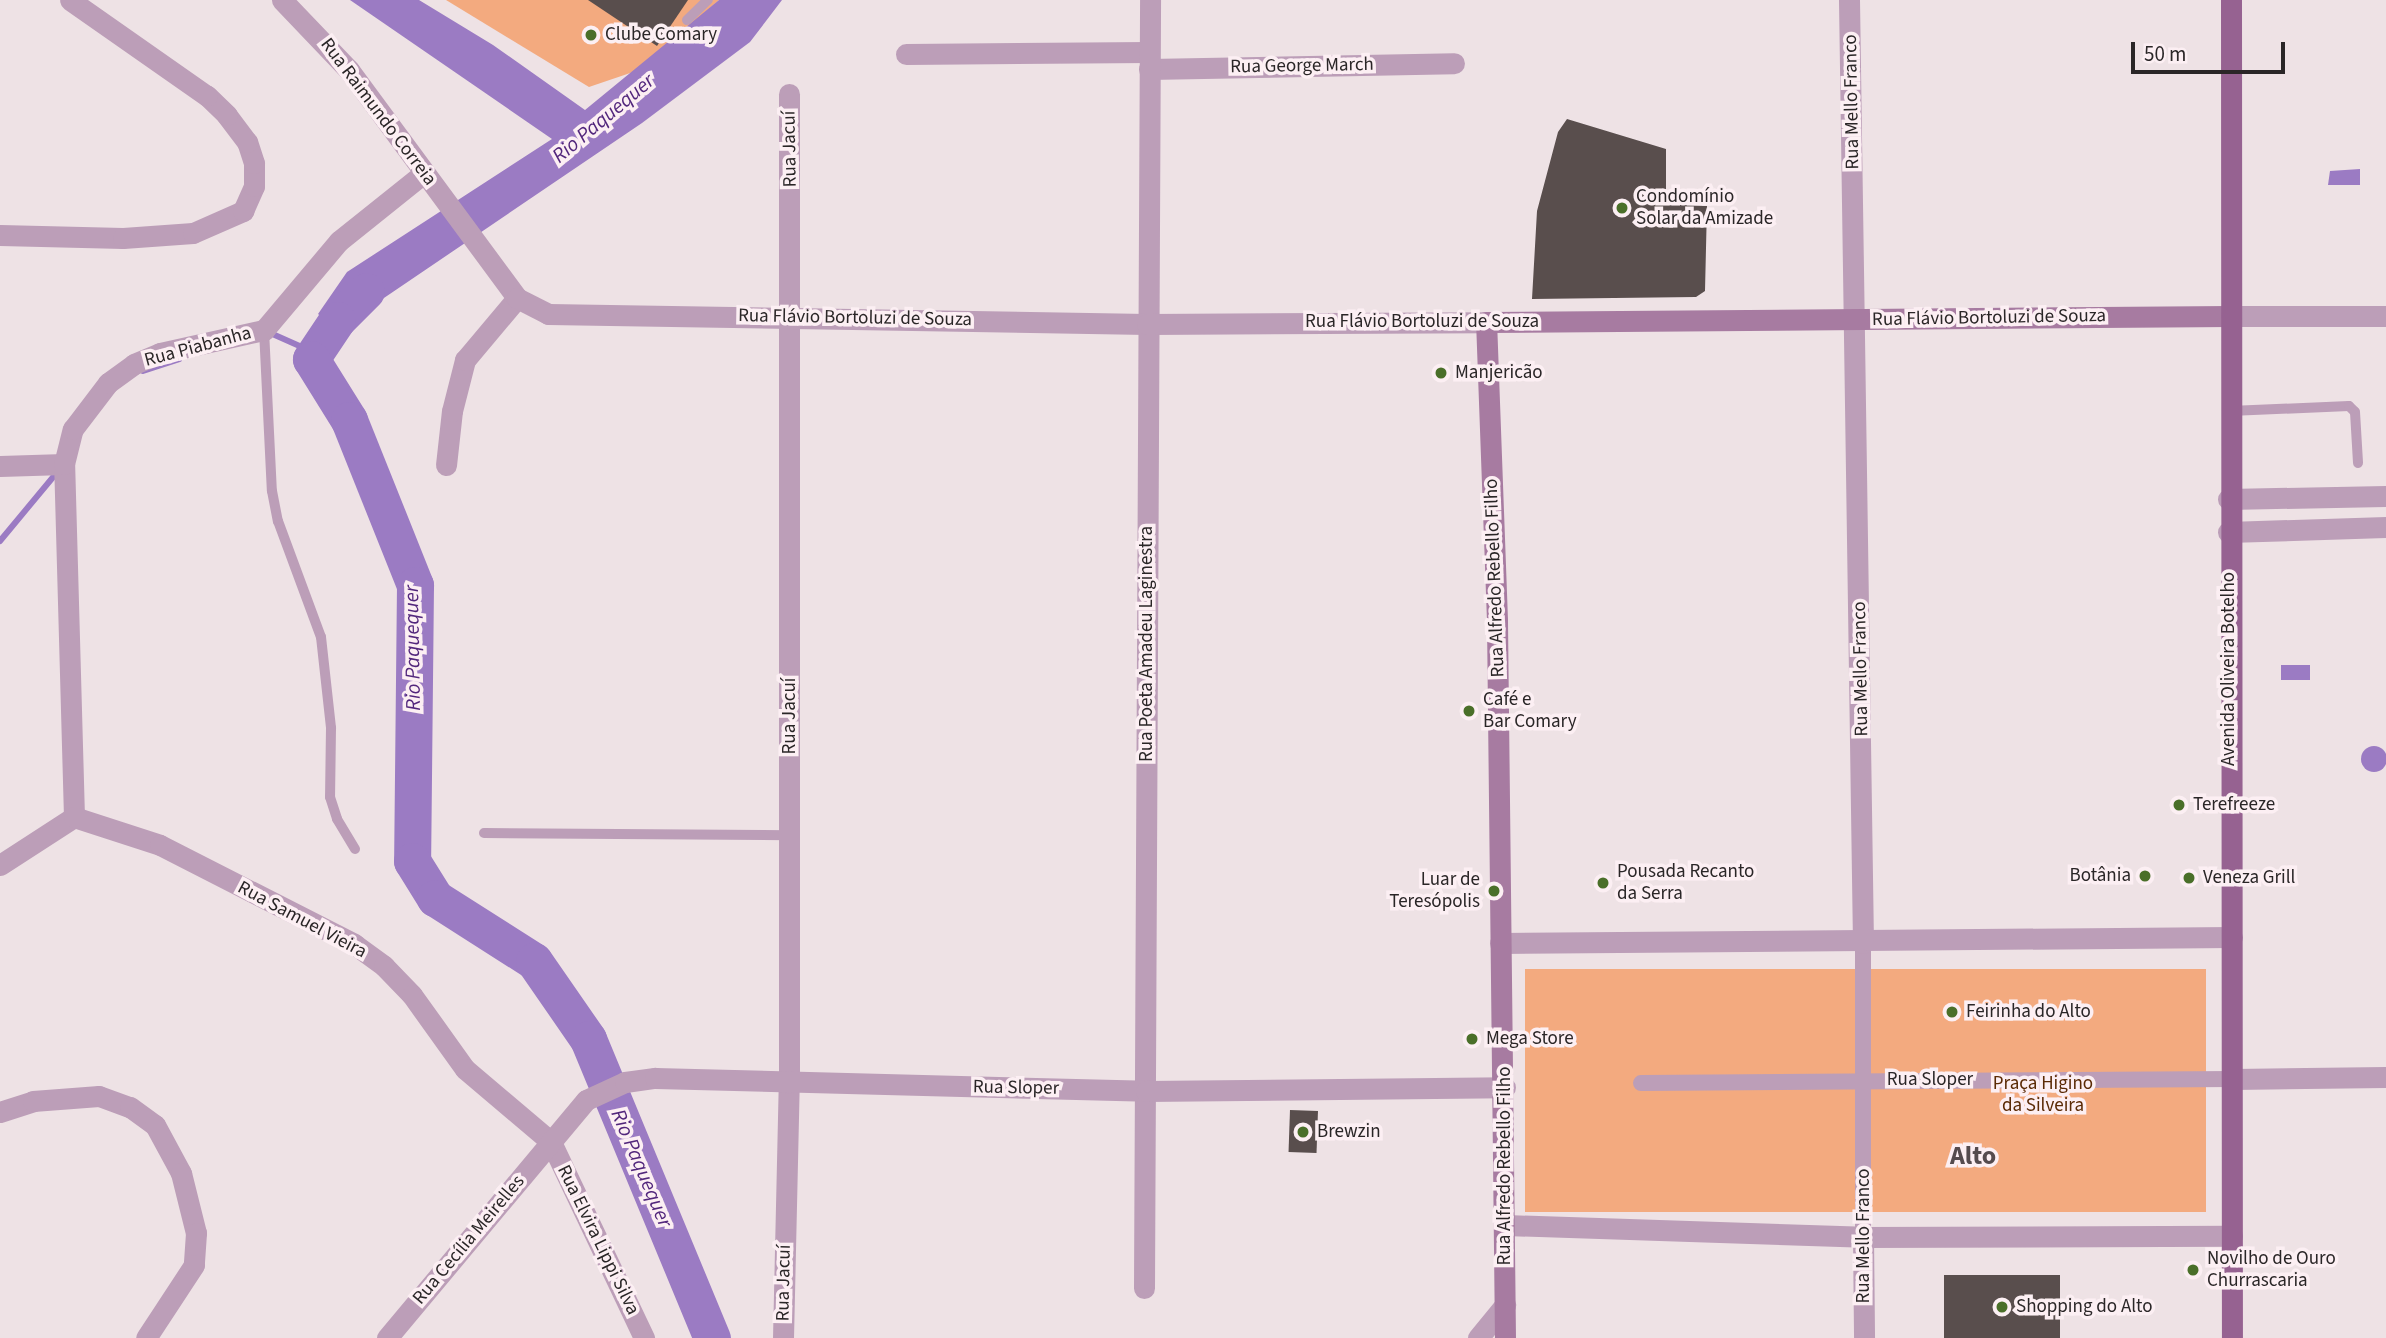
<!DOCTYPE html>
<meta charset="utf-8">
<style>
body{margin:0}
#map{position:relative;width:2386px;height:1338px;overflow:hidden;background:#eee2e5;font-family:"Source Sans 3",sans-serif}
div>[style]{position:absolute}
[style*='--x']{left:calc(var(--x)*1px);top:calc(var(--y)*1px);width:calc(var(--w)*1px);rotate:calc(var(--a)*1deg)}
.green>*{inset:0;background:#f3aa7f;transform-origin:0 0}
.water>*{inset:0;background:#9b7bc3;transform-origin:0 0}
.round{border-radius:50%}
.stream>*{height:6px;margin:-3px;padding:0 3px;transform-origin:3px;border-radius:3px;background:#9b7bc3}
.river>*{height:37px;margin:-18.5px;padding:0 18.5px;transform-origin:18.5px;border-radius:18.5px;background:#9b7bc3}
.building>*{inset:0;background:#594e4d;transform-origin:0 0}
.service>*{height:10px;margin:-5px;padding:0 5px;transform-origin:5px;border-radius:5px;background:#bc9eb8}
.pedestrian>*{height:16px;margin:-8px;padding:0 8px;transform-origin:8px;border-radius:8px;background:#bc9eb8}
.minor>*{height:21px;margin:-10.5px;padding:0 10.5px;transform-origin:10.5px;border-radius:10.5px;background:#bc9eb8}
.tertiary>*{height:21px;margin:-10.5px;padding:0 10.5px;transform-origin:10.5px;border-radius:10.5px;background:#bc9eb8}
.secondary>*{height:21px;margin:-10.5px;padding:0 10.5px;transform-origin:10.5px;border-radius:10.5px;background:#a77ba1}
.primary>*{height:21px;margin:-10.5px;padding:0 10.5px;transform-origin:10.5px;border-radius:10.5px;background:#966291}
.dots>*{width:19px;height:19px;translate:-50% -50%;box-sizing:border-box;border:4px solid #fceff3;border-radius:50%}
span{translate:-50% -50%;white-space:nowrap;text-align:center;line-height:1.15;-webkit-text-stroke:7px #fceff3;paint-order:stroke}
.poi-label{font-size:19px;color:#2a2627}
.left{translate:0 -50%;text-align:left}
.right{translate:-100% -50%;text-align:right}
.street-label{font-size:19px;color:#2a2627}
.park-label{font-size:19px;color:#5a2a05}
.water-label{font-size:21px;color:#52267c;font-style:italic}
.district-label{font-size:26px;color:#554b4e;font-weight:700}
.scale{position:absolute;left:2131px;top:42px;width:154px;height:32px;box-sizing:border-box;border:4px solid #2a2627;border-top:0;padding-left:9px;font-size:21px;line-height:24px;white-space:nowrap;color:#2a2627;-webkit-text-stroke:5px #fceff3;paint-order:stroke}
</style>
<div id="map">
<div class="green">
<i style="clip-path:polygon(446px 0,719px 0,639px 70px,589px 87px)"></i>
<i style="left:1525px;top:969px;width:681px;height:243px"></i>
</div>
<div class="water">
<i style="clip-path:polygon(350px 0,419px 0,493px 45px,585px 110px,719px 0,782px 0,750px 42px,642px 123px,381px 300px,346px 336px,318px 314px,347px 272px,552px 139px)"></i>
<i style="clip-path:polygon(2360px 169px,2360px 185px,2328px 185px,2330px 171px)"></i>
<i style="left:2310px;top:665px;width:15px;height:29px;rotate:90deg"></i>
<i class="round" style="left:2361px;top:746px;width:26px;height:26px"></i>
</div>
<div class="stream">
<i style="--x:268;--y:332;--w:37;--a:24"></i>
<i style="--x:302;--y:347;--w:15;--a:53"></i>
<i style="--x:143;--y:371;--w:38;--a:-18"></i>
<i style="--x:0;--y:541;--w:92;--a:-50.3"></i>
</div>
<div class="river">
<i style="--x:366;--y:291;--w:41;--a:135"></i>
<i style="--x:337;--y:320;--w:47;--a:123.7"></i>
<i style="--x:311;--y:359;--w:72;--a:58.1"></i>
<i style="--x:349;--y:420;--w:178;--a:68.2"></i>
<i style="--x:415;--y:585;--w:276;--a:90.6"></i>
<i style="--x:412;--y:861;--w:44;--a:58.1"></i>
<i style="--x:435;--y:898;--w:117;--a:32.5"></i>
<i style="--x:534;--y:961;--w:95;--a:55.3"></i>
<i style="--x:588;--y:1039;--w:324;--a:67.5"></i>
</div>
<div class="building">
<i style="clip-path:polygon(588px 0,688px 0,657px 46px)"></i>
<i style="clip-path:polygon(1567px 119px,1666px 149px,1666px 204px,1707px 206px,1705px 291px,1696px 297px,1532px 299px,1537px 211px,1558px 132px)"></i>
<i style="left:1290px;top:1110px;width:28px;height:42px;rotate:2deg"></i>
<i style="left:1944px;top:1275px;width:116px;height:63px"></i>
</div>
<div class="service">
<i style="--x:687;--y:20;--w:29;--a:-44"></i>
<i style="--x:264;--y:330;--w:161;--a:87.2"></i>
<i style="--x:272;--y:491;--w:31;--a:79"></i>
<i style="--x:278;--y:521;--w:124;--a:69.7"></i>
<i style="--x:321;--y:637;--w:92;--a:83.7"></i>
<i style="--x:331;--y:728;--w:69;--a:90.8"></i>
<i style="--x:330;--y:797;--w:23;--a:72"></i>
<i style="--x:337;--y:819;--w:35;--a:59"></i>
<i style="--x:2230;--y:411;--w:119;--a:-2.4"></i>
<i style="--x:2349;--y:406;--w:8;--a:45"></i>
<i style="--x:2355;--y:412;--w:51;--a:86.6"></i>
<i style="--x:484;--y:833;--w:306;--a:0.4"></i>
</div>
<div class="pedestrian">
<i style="--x:1641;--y:1083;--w:593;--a:-0.39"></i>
<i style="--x:1863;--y:1237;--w:294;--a:-90"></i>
</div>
<div class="minor">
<i style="--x:1849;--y:0;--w:943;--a:89.15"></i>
<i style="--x:906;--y:54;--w:243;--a:-0.5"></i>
<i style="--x:1149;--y:69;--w:305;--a:-1.1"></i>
<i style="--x:0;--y:235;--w:123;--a:1.4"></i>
<i style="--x:123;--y:238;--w:70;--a:-4.1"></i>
<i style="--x:193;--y:233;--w:55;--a:-23.7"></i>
<i style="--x:243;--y:211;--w:27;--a:-66"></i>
<i style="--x:254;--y:186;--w:23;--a:-90"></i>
<i style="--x:254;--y:163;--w:22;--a:-108"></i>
<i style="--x:247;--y:142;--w:34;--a:-127"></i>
<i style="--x:227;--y:115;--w:28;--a:-136"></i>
<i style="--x:207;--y:96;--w:167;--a:-145"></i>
<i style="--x:446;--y:465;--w:54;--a:-83.7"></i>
<i style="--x:452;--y:411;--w:53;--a:-75.7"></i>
<i style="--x:465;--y:360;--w:81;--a:-50"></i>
<i style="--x:0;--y:466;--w:64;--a:-1.8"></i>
<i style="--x:2228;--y:499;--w:158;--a:-1.1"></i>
<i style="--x:2228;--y:532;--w:158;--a:-1.8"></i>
<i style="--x:74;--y:817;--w:353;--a:-91.6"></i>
<i style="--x:64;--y:464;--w:36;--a:-76"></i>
<i style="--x:73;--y:429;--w:58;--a:-52.7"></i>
<i style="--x:108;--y:383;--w:32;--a:-36"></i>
<i style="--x:134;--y:364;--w:28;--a:-23"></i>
<i style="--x:160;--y:353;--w:107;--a:-12.5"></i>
<i style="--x:264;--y:330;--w:116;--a:-49.9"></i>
<i style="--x:339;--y:241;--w:109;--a:-38.7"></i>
<i style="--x:0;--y:865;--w:88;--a:-33"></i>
<i style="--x:74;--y:817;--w:90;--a:18"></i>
<i style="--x:160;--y:845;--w:218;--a:27"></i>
<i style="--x:354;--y:944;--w:37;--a:36"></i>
<i style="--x:384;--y:966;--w:40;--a:46"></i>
<i style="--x:412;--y:995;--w:91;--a:54.4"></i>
<i style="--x:465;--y:1069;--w:113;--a:40.3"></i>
<i style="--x:2234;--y:1079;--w:152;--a:-0.8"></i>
<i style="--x:0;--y:1112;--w:35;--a:-18"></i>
<i style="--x:33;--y:1101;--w:66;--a:-4.3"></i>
<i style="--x:99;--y:1096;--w:33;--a:20"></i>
<i style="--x:130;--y:1107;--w:31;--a:36"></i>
<i style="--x:155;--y:1125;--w:55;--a:61.6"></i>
<i style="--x:181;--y:1173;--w:62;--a:76"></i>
<i style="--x:196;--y:1233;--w:32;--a:94"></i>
<i style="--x:194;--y:1265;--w:87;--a:123.3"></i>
<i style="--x:1863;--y:1237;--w:101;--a:89.4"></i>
<i style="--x:1144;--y:1288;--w:1288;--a:-89.73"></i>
<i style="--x:783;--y:1338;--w:255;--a:-88.7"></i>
<i style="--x:789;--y:1083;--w:989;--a:-90"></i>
<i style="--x:1478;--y:1338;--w:43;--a:-50.7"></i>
</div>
<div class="tertiary">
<i style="--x:282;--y:0;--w:97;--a:46.3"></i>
<i style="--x:349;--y:70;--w:283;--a:53.6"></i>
<i style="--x:517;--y:298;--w:35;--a:27"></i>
<i style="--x:548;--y:314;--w:599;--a:0.96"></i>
<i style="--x:1147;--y:324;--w:339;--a:-0.3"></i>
<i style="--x:2231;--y:316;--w:155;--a:0"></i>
<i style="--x:1500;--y:943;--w:732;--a:-0.47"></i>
<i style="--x:551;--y:1142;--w:217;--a:64.6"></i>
<i style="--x:1506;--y:1225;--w:357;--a:1.9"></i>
<i style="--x:1863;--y:1237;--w:369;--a:-0.2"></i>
<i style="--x:387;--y:1338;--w:310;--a:-50.1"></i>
<i style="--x:586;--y:1100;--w:43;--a:-24.8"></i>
<i style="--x:625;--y:1082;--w:30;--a:-8"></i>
<i style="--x:655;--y:1078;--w:491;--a:1.5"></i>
<i style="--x:1146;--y:1091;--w:359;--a:-0.6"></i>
</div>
<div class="secondary">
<i style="--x:1505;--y:1338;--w:718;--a:-90.64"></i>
<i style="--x:1497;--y:620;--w:298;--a:-92.1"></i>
<i style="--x:1486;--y:322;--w:745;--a:-0.46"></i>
</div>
<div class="primary">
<i style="--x:2231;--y:0;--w:1338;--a:89.96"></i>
</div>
<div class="dots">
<i style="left:591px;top:35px;background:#4a6f29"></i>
<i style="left:1622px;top:208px;background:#4a6f29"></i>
<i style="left:1441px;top:373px;background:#4a6f29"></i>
<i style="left:1469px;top:711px;background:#4a6f29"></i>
<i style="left:2179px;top:805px;background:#4a6f29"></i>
<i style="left:2145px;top:876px;background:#4a6f29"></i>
<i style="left:2189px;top:878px;background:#4a6f29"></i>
<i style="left:1603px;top:883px;background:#4a6f29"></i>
<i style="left:1494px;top:891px;background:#4a6f29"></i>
<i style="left:1952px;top:1012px;background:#4a6f29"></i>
<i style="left:1472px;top:1039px;background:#4a6f29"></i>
<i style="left:1303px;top:1132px;background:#4a6f29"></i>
<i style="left:2193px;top:1270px;background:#4a6f29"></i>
<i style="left:2002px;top:1307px;background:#4a6f29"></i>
</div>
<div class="poi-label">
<span class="left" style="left:605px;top:35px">Clube Comary</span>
<span class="left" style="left:1636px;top:208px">Condomínio<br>Solar da Amizade</span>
<span class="left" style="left:1455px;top:373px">Manjericão</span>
<span class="left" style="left:1483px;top:711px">Café e<br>Bar Comary</span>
<span class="left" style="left:2193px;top:805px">Terefreeze</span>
<span class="left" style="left:1617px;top:883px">Pousada Recanto<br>da Serra</span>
<span class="right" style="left:2131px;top:876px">Botânia</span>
<span class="left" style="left:2203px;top:878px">Veneza Grill</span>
<span class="right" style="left:1480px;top:891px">Luar de<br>Teresópolis</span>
<span class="left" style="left:1966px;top:1012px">Feirinha do Alto</span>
<span class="left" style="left:1486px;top:1039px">Mega Store</span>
<span class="left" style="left:1317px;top:1132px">Brewzin</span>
<span class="left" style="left:2207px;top:1270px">Novilho de Ouro<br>Churrascaria</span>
<span class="left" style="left:2016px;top:1307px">Shopping do Alto</span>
</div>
<div class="street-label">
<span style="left:1302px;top:66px;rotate:-1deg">Rua George March</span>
<span style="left:1852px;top:102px;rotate:-91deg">Rua Mello Franco</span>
<span style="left:378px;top:112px;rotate:53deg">Rua Raimundo Correia</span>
<span style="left:790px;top:149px;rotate:-91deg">Rua Jacuí</span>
<span style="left:855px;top:318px;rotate:1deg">Rua Flávio Bortoluzi de Souza</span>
<span style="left:1989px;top:318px;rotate:-1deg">Rua Flávio Bortoluzi de Souza</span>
<span style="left:1422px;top:322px">Rua Flávio Bortoluzi de Souza</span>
<span style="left:198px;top:347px;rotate:-15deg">Rua Piabanha</span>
<span style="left:1495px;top:578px;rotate:-92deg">Rua Alfredo Rebello Filho</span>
<span style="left:1147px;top:644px;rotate:-90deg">Rua Poeta Amadeu Laginestra</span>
<span style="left:1861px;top:669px;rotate:-91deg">Rua Mello Franco</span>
<span style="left:2229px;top:669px;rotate:-90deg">Avenida Oliveira Botelho</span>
<span style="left:790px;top:716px;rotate:-90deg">Rua Jacuí</span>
<span style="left:302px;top:920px;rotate:28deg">Rua Samuel Vieira</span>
<span style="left:1930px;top:1080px">Rua Sloper</span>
<span style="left:1016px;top:1088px;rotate:1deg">Rua Sloper</span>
<span style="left:1505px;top:1166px;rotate:-90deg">Rua Alfredo Rebello Filho</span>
<span style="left:1864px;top:1236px;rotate:-90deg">Rua Mello Franco</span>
<span style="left:469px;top:1240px;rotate:-50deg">Rua Cecília Meirelles</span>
<span style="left:598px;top:1240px;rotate:64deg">Rua Elvira Lippi Silva</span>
<span style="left:784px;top:1283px;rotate:-89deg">Rua Jacuí</span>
</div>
<div class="park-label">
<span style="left:2043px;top:1095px">Praça Higino<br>da Silveira</span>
</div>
<div class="water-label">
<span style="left:603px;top:118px;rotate:-40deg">Rio Paquequer</span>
<span style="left:412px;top:648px;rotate:-91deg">Rio Paquequer</span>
<span style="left:642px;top:1168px;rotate:67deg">Rio Paquequer</span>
</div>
<div class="district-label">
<span style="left:1973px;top:1156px">Alto</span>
</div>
<div class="scale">50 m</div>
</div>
